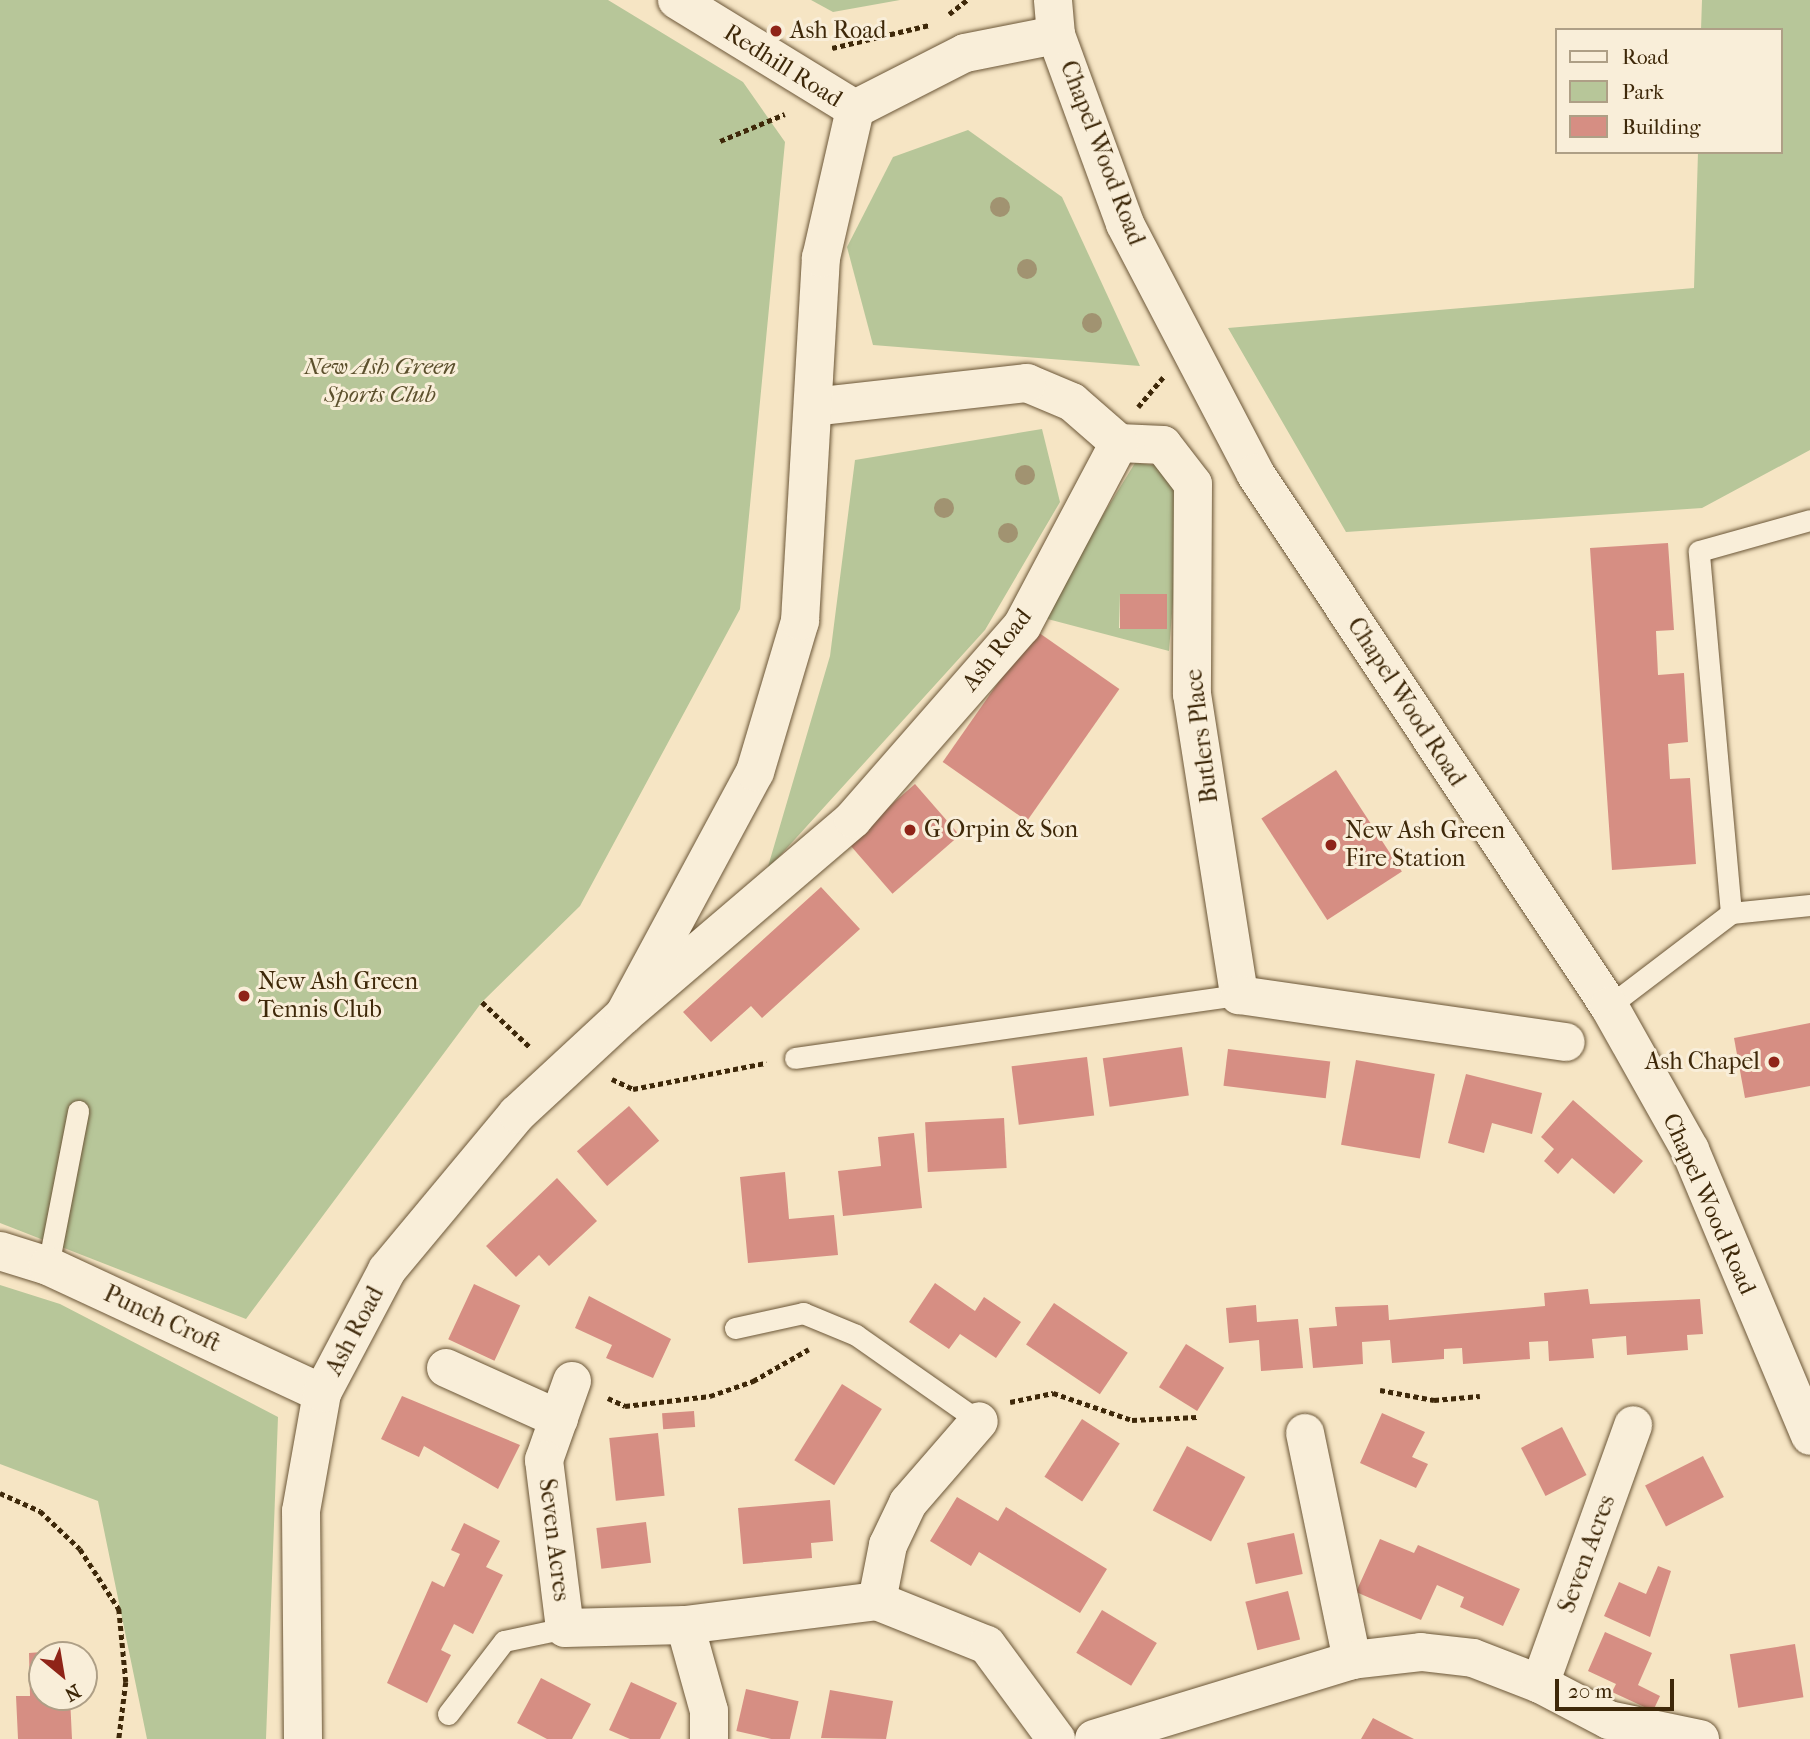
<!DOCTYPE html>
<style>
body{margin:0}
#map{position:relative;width:1810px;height:1739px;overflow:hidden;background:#f6e5c4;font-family:"IM FELL French Canon",serif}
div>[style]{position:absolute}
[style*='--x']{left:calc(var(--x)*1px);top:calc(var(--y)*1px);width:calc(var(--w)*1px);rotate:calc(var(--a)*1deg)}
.green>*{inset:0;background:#b7c699}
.building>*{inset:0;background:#d68e83;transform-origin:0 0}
.path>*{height:4.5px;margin-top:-2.25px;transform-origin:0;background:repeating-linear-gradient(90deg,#3e2809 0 5px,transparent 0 8.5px)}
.roads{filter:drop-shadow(0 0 2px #6c5738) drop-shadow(0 0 2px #6c5738)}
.service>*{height:21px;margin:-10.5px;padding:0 10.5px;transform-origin:10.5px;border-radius:10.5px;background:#f9eed9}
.minor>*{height:38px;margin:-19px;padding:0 19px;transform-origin:19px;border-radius:19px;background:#f9eed9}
.tertiary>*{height:38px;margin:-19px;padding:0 19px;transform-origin:19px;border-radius:19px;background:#f9eed9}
.trees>*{width:20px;height:20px;margin:-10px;border-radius:50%;background:#a19371}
.dots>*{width:19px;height:19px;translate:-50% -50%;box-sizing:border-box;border:4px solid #f9eed9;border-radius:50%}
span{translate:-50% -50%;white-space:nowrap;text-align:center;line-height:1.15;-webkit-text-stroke:6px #f9eed9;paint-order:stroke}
.poi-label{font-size:24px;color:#3e2809}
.left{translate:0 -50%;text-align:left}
.right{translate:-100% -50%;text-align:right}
.street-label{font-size:24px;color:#3e2809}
.park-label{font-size:24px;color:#5c502d;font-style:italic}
.legend{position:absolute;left:1555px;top:28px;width:228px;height:126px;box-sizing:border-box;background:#f9eed9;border:2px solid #ae9f86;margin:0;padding:9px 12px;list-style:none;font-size:21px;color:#3e2809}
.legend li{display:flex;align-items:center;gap:14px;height:35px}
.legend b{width:35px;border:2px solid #ae9f86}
.north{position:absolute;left:28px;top:1641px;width:70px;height:70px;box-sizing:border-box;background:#f9eed9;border:2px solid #ae9f86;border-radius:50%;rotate:150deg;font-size:19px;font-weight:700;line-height:28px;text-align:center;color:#3e2809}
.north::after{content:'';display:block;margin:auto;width:24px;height:32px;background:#8f2418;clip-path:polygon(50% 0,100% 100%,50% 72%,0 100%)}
.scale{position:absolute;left:1555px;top:1679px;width:119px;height:32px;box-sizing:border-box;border:4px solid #3e2809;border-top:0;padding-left:9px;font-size:21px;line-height:24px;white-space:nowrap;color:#3e2809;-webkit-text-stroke:5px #f9eed9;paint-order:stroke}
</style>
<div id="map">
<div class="green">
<i style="clip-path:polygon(0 0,608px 0,743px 82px,785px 142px,740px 609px,580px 906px,482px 1002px,246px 1319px,0 1223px)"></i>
<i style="clip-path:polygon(811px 0,900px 0,833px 12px)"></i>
<i style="clip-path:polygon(1702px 0,1810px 0,1810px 450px,1702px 508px,1346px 532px,1228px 328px,1694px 288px,1698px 152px,1780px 152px,1780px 30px,1701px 30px)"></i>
<i style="clip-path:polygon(968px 130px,1062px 197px,1140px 366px,873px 345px,847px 247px,893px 157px)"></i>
<i style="clip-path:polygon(1042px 429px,1060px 502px,985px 630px,767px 870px,830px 656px,855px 460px)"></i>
<i style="clip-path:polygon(evenodd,1135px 463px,1162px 466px,1182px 487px,1169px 651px,1040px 617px,1135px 463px,1120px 594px,1167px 595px,1166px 629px,1119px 628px,1120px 594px)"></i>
<i style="clip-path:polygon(0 1285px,60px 1304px,278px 1417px,266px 1739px,147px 1739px,98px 1501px,0 1464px)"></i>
</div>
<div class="building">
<i style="clip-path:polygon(1668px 543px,1674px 630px,1656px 631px,1658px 675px,1684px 673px,1688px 742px,1668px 744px,1670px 779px,1690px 778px,1696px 864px,1612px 870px,1590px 548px)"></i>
<i style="left:1120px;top:594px;width:47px;height:35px"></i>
<i style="left:1035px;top:630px;width:103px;height:161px;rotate:35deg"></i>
<i style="left:1336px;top:770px;width:121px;height:89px;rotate:57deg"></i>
<i style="left:915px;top:784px;width:68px;height:89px;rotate:49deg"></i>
<i style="clip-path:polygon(821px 887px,860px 929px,762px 1018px,751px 1006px,711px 1042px,683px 1012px)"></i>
<i style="clip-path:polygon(1810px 1023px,1810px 1086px,1745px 1098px,1734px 1038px)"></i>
<i style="left:1182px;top:1047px;width:49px;height:80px;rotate:82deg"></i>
<i style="left:1228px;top:1049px;width:103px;height:37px;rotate:7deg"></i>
<i style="left:1087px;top:1057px;width:59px;height:76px;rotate:83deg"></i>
<i style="left:1356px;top:1060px;width:80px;height:86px;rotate:10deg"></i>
<i style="clip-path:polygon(1466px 1074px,1542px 1093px,1532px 1134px,1492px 1123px,1484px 1153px,1448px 1143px)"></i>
<i style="clip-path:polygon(1573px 1100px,1643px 1161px,1614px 1194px,1572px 1158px,1558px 1174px,1544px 1161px,1554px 1149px,1541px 1137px)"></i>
<i style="left:629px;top:1106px;width:46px;height:69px;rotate:49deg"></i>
<i style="left:1004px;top:1118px;width:50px;height:79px;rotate:87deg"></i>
<i style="clip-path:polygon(914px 1133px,922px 1208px,843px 1216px,838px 1171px,881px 1166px,878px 1137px)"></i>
<i style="clip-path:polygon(785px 1172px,789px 1219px,834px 1215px,838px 1255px,748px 1263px,740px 1177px)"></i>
<i style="clip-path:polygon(557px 1178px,597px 1221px,549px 1266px,539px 1255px,516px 1277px,486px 1246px)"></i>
<i style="clip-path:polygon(935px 1283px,975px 1311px,984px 1297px,1021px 1322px,996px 1358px,960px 1334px,949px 1349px,909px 1322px)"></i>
<i style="left:474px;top:1284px;width:51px;height:61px;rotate:25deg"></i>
<i style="clip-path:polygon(1588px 1289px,1590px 1304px,1700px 1299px,1703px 1334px,1687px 1335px,1688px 1350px,1627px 1355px,1626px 1336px,1592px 1339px,1594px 1358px,1549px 1361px,1548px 1341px,1529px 1342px,1530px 1359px,1463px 1364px,1462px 1348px,1444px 1349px,1444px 1359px,1392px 1363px,1390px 1340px,1362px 1342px,1363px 1364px,1313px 1368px,1309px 1328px,1337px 1326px,1335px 1307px,1388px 1305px,1389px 1320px,1545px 1306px,1544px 1293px)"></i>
<i style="clip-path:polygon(589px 1296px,671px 1339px,653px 1378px,606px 1358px,612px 1345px,575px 1328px)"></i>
<i style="left:1054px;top:1303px;width:89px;height:50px;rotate:34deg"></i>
<i style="clip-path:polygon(1256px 1305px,1257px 1322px,1298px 1319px,1303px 1368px,1261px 1371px,1259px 1340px,1229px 1343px,1226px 1308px)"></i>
<i style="left:1186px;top:1344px;width:45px;height:51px;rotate:32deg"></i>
<i style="left:842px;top:1384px;width:47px;height:90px;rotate:32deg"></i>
<i style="clip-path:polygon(402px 1396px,520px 1445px,498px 1489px,424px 1446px,419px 1457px,381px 1439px)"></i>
<i style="left:694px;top:1411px;width:16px;height:32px;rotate:86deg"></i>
<i style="clip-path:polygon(1382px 1413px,1425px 1432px,1412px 1457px,1428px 1464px,1416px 1488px,1360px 1463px)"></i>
<i style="left:1082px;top:1419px;width:45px;height:69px;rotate:33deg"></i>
<i style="left:1562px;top:1427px;width:54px;height:46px;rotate:63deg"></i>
<i style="left:658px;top:1433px;width:63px;height:49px;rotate:84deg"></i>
<i style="left:1187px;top:1446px;width:66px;height:73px;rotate:28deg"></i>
<i style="left:1703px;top:1456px;width:46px;height:65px;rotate:63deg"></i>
<i style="clip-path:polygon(957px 1497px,998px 1521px,1006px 1507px,1107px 1569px,1080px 1613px,979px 1552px,971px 1566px,930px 1541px)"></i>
<i style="clip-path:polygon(830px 1500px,833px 1541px,811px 1543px,812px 1558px,743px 1564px,738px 1508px)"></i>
<i style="left:646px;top:1522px;width:41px;height:50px;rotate:83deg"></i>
<i style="clip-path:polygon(464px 1523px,500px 1541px,486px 1567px,503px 1575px,473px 1634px,454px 1624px,441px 1650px,451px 1655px,427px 1703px,387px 1683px,432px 1581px,444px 1587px,460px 1554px,451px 1550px)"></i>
<i style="left:1294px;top:1533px;width:42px;height:48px;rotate:78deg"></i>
<i style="clip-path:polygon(1380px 1539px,1414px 1553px,1418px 1545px,1520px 1589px,1503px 1626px,1460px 1607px,1464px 1597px,1437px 1585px,1421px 1620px,1356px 1592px)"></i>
<i style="clip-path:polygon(1658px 1566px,1671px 1571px,1650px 1637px,1604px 1616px,1619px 1582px,1646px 1594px)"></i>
<i style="left:1288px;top:1591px;width:50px;height:44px;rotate:76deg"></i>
<i style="left:1102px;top:1610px;width:64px;height:50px;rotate:31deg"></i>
<i style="clip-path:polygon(1605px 1632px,1652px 1653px,1638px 1685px,1660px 1696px,1653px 1711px,1612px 1692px,1616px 1684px,1588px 1671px)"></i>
<i style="left:1795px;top:1644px;width:54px;height:66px;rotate:81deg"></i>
<i style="clip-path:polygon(68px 1650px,42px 1655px,42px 1697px,70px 1697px,72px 1739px,18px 1739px,16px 1696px,30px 1696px,29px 1653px)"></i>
<i style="clip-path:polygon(541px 1678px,591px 1704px,572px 1739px,547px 1739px,517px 1723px)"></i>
<i style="clip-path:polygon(631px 1682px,677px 1703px,660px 1739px,630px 1739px,609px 1730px)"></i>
<i style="left:746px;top:1689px;width:54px;height:43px;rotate:13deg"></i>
<i style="clip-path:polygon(830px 1690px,893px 1701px,886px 1739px,821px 1738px)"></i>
<i style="clip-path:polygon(1373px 1718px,1396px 1730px,1414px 1739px,1361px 1739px)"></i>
</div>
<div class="path">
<i style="--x:949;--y:14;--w:23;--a:-38"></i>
<i style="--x:832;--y:48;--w:100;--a:-13.3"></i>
<i style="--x:720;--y:141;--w:70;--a:-22.6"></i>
<i style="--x:1138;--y:407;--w:39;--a:-50"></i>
<i style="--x:482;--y:1002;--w:66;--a:43.2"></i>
<i style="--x:612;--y:1079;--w:23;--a:25"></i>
<i style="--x:633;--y:1089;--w:136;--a:-11.1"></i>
<i style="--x:1380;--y:1390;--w:55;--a:10.5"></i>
<i style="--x:1434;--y:1400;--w:46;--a:-5"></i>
<i style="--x:608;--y:1398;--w:19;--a:25"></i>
<i style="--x:625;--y:1406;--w:86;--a:-6.7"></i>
<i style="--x:710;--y:1396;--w:46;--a:-19.2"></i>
<i style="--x:753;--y:1381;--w:64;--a:-29.7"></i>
<i style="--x:1010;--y:1402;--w:44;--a:-11.8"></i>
<i style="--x:1053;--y:1393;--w:83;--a:18.9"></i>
<i style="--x:1132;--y:1420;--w:65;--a:-2.6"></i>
<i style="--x:0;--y:1493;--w:44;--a:24.2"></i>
<i style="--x:40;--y:1511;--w:55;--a:43.5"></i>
<i style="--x:80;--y:1549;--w:72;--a:57"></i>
<i style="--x:119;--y:1609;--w:73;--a:84.5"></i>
<i style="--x:126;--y:1682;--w:57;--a:97"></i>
</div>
<div class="roads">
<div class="service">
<i style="--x:1731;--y:913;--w:363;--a:-95.1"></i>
<i style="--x:1699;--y:551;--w:115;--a:-15.6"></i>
<i style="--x:1609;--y:1006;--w:153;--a:-37.3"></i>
<i style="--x:1731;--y:913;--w:79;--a:-5.8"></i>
<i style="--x:795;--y:1058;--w:448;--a:-8.1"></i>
<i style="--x:48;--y:1266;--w:158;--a:-79"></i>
<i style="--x:735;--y:1328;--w:70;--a:-12.4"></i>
<i style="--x:803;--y:1313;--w:57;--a:22.5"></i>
<i style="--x:856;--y:1335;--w:150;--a:35"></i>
<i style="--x:448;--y:1714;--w:92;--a:-52.5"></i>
<i style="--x:504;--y:1641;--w:62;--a:-12"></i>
</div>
<div class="minor">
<i style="--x:677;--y:0;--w:209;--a:31.5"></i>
<i style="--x:1056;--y:35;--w:201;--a:69.9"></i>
<i style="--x:1125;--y:224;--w:281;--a:62.4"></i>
<i style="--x:1255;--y:473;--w:640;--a:56.41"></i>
<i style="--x:1609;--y:1006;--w:165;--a:60.6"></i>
<i style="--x:1690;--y:1150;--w:310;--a:67.2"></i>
<i style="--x:1119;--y:443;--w:44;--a:2.6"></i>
<i style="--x:1163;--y:445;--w:49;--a:52.4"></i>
<i style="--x:1193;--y:484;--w:210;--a:90.3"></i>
<i style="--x:1192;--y:694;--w:305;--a:81.1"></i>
<i style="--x:1239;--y:995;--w:330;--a:8.2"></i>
<i style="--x:625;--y:1014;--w:300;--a:-40.5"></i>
<i style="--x:853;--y:819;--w:257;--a:-48.8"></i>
<i style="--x:1022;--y:626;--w:207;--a:-62.1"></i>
<i style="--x:1119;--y:443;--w:62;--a:-138.9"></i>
<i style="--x:1072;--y:402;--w:49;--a:-157.1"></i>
<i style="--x:1027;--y:383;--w:214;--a:173.6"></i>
<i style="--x:0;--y:1251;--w:50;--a:17.4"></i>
<i style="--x:48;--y:1266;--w:302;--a:24.9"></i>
<i style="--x:446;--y:1368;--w:124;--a:24.3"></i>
<i style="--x:572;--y:1381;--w:84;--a:109.5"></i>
<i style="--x:544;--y:1460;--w:169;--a:82.9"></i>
<i style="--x:565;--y:1628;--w:120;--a:-1.4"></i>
<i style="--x:685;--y:1625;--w:193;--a:-7.1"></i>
<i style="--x:877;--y:1601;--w:118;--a:21.8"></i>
<i style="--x:987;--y:1645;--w:117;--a:53.7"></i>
<i style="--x:1305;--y:1433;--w:232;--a:78.3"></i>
<i style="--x:877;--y:1601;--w:57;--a:-78.9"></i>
<i style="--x:888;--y:1545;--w:47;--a:-64.5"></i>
<i style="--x:908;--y:1503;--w:108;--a:-49.1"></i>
<i style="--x:685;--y:1625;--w:89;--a:74.4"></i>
<i style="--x:709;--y:1711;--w:28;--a:90"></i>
<i style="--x:1540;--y:1684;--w:78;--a:27.6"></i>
<i style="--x:1609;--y:1720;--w:93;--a:11.8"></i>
<i style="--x:1094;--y:1739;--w:270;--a:-17"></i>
<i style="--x:1352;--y:1660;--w:69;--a:-6.6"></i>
<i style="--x:1421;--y:1652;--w:52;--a:6.6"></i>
<i style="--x:1473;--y:1658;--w:72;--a:21.2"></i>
<i style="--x:1540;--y:1684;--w:275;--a:-70.2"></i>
</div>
<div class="tertiary">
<i style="--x:303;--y:1739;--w:228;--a:-90.5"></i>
<i style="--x:301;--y:1511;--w:120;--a:-79.9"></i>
<i style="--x:322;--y:1393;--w:139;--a:-62.1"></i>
<i style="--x:387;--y:1270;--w:203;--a:-50.2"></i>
<i style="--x:517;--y:1114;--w:146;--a:-42.8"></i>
<i style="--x:624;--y:1015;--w:276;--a:-61.7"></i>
<i style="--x:755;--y:772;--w:158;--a:-73.4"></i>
<i style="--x:800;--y:621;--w:364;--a:-86.7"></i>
<i style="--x:821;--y:258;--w:153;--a:-77.1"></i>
<i style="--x:855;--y:109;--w:123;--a:-27"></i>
<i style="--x:965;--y:53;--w:93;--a:-11.2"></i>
<i style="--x:1056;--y:35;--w:35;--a:-95"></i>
</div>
</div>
<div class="trees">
<i style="left:1000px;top:207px"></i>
<i style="left:1027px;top:269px"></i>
<i style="left:1092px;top:323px"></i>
<i style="left:1025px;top:475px"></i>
<i style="left:944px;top:508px"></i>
<i style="left:1008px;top:533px"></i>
</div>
<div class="dots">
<i style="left:776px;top:31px;background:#8f2418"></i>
<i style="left:910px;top:830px;background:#8f2418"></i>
<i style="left:1331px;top:845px;background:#8f2418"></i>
<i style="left:244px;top:996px;background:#8f2418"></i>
<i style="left:1774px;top:1062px;background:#8f2418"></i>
</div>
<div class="poi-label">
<span class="left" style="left:790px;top:31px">Ash Road</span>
<span class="left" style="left:924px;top:830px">G Orpin &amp; Son</span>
<span class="left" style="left:1345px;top:845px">New Ash Green<br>Fire Station</span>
<span class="left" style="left:258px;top:996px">New Ash Green<br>Tennis Club</span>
<span class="right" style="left:1760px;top:1062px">Ash Chapel</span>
</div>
<div class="street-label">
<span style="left:783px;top:66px;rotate:32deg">Redhill Road</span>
<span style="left:1102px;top:153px;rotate:69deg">Chapel Wood Road</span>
<span style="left:997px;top:650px;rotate:-52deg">Ash Road</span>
<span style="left:1406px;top:702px;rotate:57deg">Chapel Wood Road</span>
<span style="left:1202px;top:736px;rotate:-97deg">Butlers Place</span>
<span style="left:1709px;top:1204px;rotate:66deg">Chapel Wood Road</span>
<span style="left:162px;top:1319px;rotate:25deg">Punch Croft</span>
<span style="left:355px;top:1331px;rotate:-62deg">Ash Road</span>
<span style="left:554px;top:1540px;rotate:83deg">Seven Acres</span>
<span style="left:1587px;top:1554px;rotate:-70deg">Seven Acres</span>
</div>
<div class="park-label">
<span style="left:380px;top:381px">New Ash Green<br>Sports Club</span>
</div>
<ul class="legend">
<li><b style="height:9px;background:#f9eed9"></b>Road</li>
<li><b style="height:19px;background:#b7c699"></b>Park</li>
<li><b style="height:19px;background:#d68e83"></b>Building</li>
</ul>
<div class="north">N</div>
<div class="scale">20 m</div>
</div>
